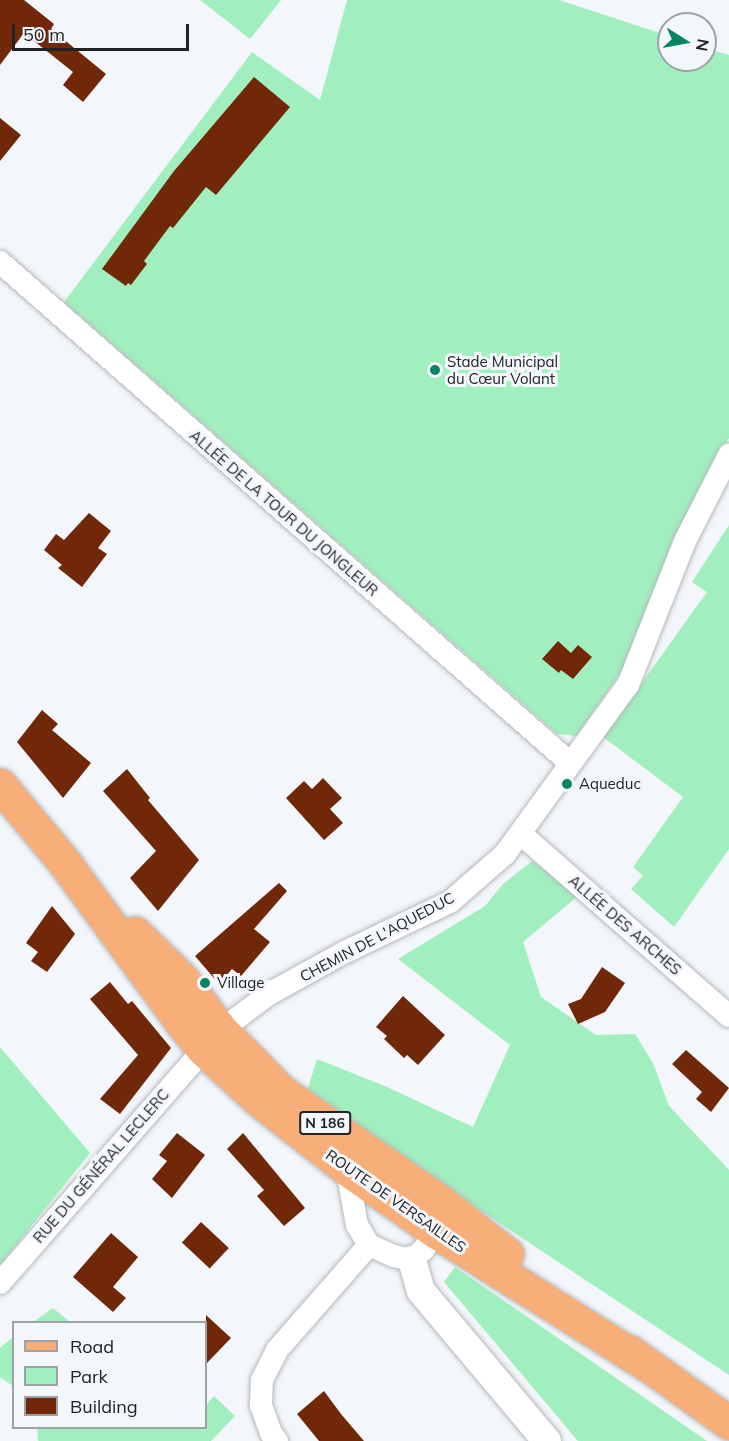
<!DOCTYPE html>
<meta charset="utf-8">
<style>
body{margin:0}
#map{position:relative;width:729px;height:1441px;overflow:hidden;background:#f3f6fa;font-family:Mulish,sans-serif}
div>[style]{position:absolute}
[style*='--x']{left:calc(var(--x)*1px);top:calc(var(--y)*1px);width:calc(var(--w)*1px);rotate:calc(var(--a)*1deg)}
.green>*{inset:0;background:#a1efbf}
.building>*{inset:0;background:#702809;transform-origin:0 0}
.roads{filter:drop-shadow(0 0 2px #b5b8bb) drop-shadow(0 0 2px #b5b8bb)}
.minor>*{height:22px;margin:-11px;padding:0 11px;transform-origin:11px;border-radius:11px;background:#fff}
.tertiary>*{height:28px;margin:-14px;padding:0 14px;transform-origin:14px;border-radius:14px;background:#fff}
.primary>*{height:33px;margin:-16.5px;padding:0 16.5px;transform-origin:16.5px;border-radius:16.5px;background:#f8ae78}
.dots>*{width:16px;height:16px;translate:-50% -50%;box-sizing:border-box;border:3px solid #f3f6fa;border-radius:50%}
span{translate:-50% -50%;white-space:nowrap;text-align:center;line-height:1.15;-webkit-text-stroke:6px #f3f6fa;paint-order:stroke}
.shield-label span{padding:2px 4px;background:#f3f6fa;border:2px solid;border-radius:4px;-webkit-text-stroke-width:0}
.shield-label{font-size:14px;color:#222324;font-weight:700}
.poi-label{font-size:15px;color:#222324}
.left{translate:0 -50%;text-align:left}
.street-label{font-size:15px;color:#222324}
.legend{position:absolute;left:12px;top:1321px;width:195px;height:108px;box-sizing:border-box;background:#f3f6fa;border:2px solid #9fa2a4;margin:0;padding:8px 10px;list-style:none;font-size:18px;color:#222324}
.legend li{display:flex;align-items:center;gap:12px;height:30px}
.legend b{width:30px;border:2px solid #9fa2a4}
.north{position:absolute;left:657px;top:12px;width:60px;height:60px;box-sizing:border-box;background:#f3f6fa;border:2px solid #9fa2a4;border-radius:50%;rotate:101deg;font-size:16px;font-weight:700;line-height:24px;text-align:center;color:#222324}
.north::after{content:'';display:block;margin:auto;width:21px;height:27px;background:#088465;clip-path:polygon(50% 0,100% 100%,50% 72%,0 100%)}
.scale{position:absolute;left:12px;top:24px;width:177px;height:27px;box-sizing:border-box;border:3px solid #222324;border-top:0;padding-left:8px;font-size:18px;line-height:21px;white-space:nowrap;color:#222324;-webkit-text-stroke:4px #f3f6fa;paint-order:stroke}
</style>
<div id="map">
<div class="green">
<i style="clip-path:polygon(200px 0,281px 0,250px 39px)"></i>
<i style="clip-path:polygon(347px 0,559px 0,669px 36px,669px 60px,705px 60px,705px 48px,729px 55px,729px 438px,707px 477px,622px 671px,576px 736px,557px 734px,64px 302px,252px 52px,320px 100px)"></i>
<i style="clip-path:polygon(729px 525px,729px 849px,674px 927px,631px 889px,643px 876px,633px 867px,683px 797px,603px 737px,707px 592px,692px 582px)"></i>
<i style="clip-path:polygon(532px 861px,579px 895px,523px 942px,541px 997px,596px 1035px,635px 1034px,653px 1063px,669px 1106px,729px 1170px,729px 1375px,306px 1095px,317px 1059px,387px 1087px,473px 1127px,510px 1045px,398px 959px,485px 906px,503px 884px)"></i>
<i style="clip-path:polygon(0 1047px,90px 1153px,0 1265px)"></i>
<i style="clip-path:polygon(455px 1267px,707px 1441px,578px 1441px,444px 1282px)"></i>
<i style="clip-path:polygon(53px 1308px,70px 1322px,33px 1322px)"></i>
<i style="clip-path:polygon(13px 1337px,13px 1386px,0 1377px,0 1348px)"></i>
<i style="clip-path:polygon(214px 1396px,235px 1416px,211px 1441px,38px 1441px,37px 1428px,206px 1428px,206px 1405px)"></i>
</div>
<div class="building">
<i style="clip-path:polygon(0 0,24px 0,54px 24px,51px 29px,106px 74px,83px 102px,63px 85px,73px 72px,24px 33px,0 65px)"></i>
<i style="clip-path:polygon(254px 77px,290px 107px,216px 195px,206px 187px,173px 228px,170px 226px,144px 261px,147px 264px,131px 285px,128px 283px,126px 286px,102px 269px,174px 171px)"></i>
<i style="clip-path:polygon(0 118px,21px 135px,0 161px)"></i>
<i style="clip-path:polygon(89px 513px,111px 531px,98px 548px,107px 554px,82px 587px,58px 568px,62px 565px,44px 550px,56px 534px,64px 540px)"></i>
<i style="clip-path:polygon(558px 641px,571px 653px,578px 645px,592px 657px,573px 679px,561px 670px,559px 673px,542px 659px)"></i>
<i style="clip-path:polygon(42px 710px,58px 724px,52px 730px,91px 763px,63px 798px,17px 742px)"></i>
<i style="clip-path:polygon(127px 769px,150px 798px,148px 800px,199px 860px,158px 911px,130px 878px,156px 851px,103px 791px)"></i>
<i style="clip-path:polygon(323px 778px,342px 798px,330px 809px,343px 823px,324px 840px,286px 798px,304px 781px,312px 789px)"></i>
<i style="clip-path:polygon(279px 883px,287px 891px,254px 929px,270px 942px,241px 976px,232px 969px,219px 984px,195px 956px)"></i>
<i style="clip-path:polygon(52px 906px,75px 934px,47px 972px,31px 961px,38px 952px,26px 943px)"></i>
<i style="clip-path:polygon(602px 967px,625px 983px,605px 1012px,578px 1024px,568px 1004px,581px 999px)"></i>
<i style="clip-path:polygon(110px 982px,128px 1004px,132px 1001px,171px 1048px,120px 1114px,100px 1099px,138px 1055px,90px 999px)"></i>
<i style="clip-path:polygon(403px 996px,445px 1035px,418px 1065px,407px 1055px,404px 1058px,384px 1039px,387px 1036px,376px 1027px)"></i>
<i style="clip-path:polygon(686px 1050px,729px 1088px,711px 1112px,696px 1099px,702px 1092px,672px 1064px)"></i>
<i style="clip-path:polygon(177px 1133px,205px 1155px,172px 1198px,152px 1179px,167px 1161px,159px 1155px)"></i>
<i style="clip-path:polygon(243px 1133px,305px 1208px,284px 1226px,257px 1196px,264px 1190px,227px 1149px)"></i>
<i style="left:201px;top:1222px;width:38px;height:28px;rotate:43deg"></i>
<i style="clip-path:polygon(111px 1233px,138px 1257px,113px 1287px,126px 1298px,113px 1312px,73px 1277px)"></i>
<i style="clip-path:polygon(206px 1315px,231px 1338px,206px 1364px)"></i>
<i style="clip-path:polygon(324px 1391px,341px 1414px,364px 1441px,319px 1441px,297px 1414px)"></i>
</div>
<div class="roads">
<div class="minor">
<i style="--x:0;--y:262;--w:759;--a:41.31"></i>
<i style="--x:521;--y:834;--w:276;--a:41.2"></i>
<i style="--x:347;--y:1169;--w:57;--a:79.9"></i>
<i style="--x:357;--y:1225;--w:23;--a:59"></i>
<i style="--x:369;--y:1245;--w:27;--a:24"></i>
<i style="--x:394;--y:1256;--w:18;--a:13"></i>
<i style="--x:412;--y:1260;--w:16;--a:-43"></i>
<i style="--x:424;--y:1249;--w:21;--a:-59"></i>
<i style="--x:0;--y:1283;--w:336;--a:-48.9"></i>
<i style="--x:221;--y:1030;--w:60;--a:-36.9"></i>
<i style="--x:269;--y:994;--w:87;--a:-28.9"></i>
<i style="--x:345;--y:952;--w:116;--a:-25.5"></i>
<i style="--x:450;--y:902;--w:73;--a:-41.1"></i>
<i style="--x:505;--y:854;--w:209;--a:-54"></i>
<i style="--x:628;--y:685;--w:155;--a:-68.4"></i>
<i style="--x:685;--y:541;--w:97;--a:-62.9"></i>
<i style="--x:277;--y:1441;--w:10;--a:-127"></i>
<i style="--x:271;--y:1433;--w:30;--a:-110"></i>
<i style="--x:261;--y:1405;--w:25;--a:-88"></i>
<i style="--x:262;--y:1380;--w:34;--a:-63"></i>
<i style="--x:277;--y:1350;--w:140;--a:-48.8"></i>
</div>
<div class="tertiary">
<i style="--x:412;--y:1260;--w:32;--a:74"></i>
<i style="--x:421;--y:1291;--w:196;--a:50"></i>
</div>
<div class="primary">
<i style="--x:0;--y:785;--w:100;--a:50.3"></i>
<i style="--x:64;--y:862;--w:198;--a:53.8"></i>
<i style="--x:181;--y:1022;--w:35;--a:51"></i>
<i style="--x:203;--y:1049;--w:77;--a:42.4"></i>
<i style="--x:260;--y:1101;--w:110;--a:38"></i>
<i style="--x:347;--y:1169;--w:108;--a:35.2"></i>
<i style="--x:435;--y:1231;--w:249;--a:32.2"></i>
<i style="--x:135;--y:933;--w:67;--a:44.4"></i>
<i style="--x:183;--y:980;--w:63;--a:52.8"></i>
<i style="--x:221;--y:1030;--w:87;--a:45.5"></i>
<i style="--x:282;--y:1092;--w:193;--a:34.7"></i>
<i style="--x:441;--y:1202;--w:84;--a:38.2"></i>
<i style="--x:630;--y:1352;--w:122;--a:35.6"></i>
</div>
</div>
<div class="dots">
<i style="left:435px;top:370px;background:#088465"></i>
<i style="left:567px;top:784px;background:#088465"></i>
<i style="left:205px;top:983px;background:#088465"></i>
</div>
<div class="shield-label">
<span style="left:325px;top:1123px">N 186</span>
</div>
<div class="poi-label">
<span class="left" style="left:447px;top:370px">Stade Municipal<br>du Cœur Volant</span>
<span class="left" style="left:579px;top:784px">Aqueduc</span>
<span class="left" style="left:217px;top:983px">Village</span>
</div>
<div class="street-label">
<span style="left:284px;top:513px;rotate:41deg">ALLÉE DE LA TOUR DU JONGLEUR</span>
<span style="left:625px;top:925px;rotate:41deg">ALLÉE DES ARCHES</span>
<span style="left:377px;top:937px;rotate:-28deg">CHEMIN DE L'AQUEDUC</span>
<span style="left:101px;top:1166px;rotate:-49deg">RUE DU GÉNÉRAL LECLERC</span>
<span style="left:396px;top:1201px;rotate:35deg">ROUTE DE VERSAILLES</span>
</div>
<ul class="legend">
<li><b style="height:8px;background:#f8ae78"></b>Road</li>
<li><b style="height:16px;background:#a1efbf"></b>Park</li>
<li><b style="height:16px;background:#702809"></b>Building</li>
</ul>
<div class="north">N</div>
<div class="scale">50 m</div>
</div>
